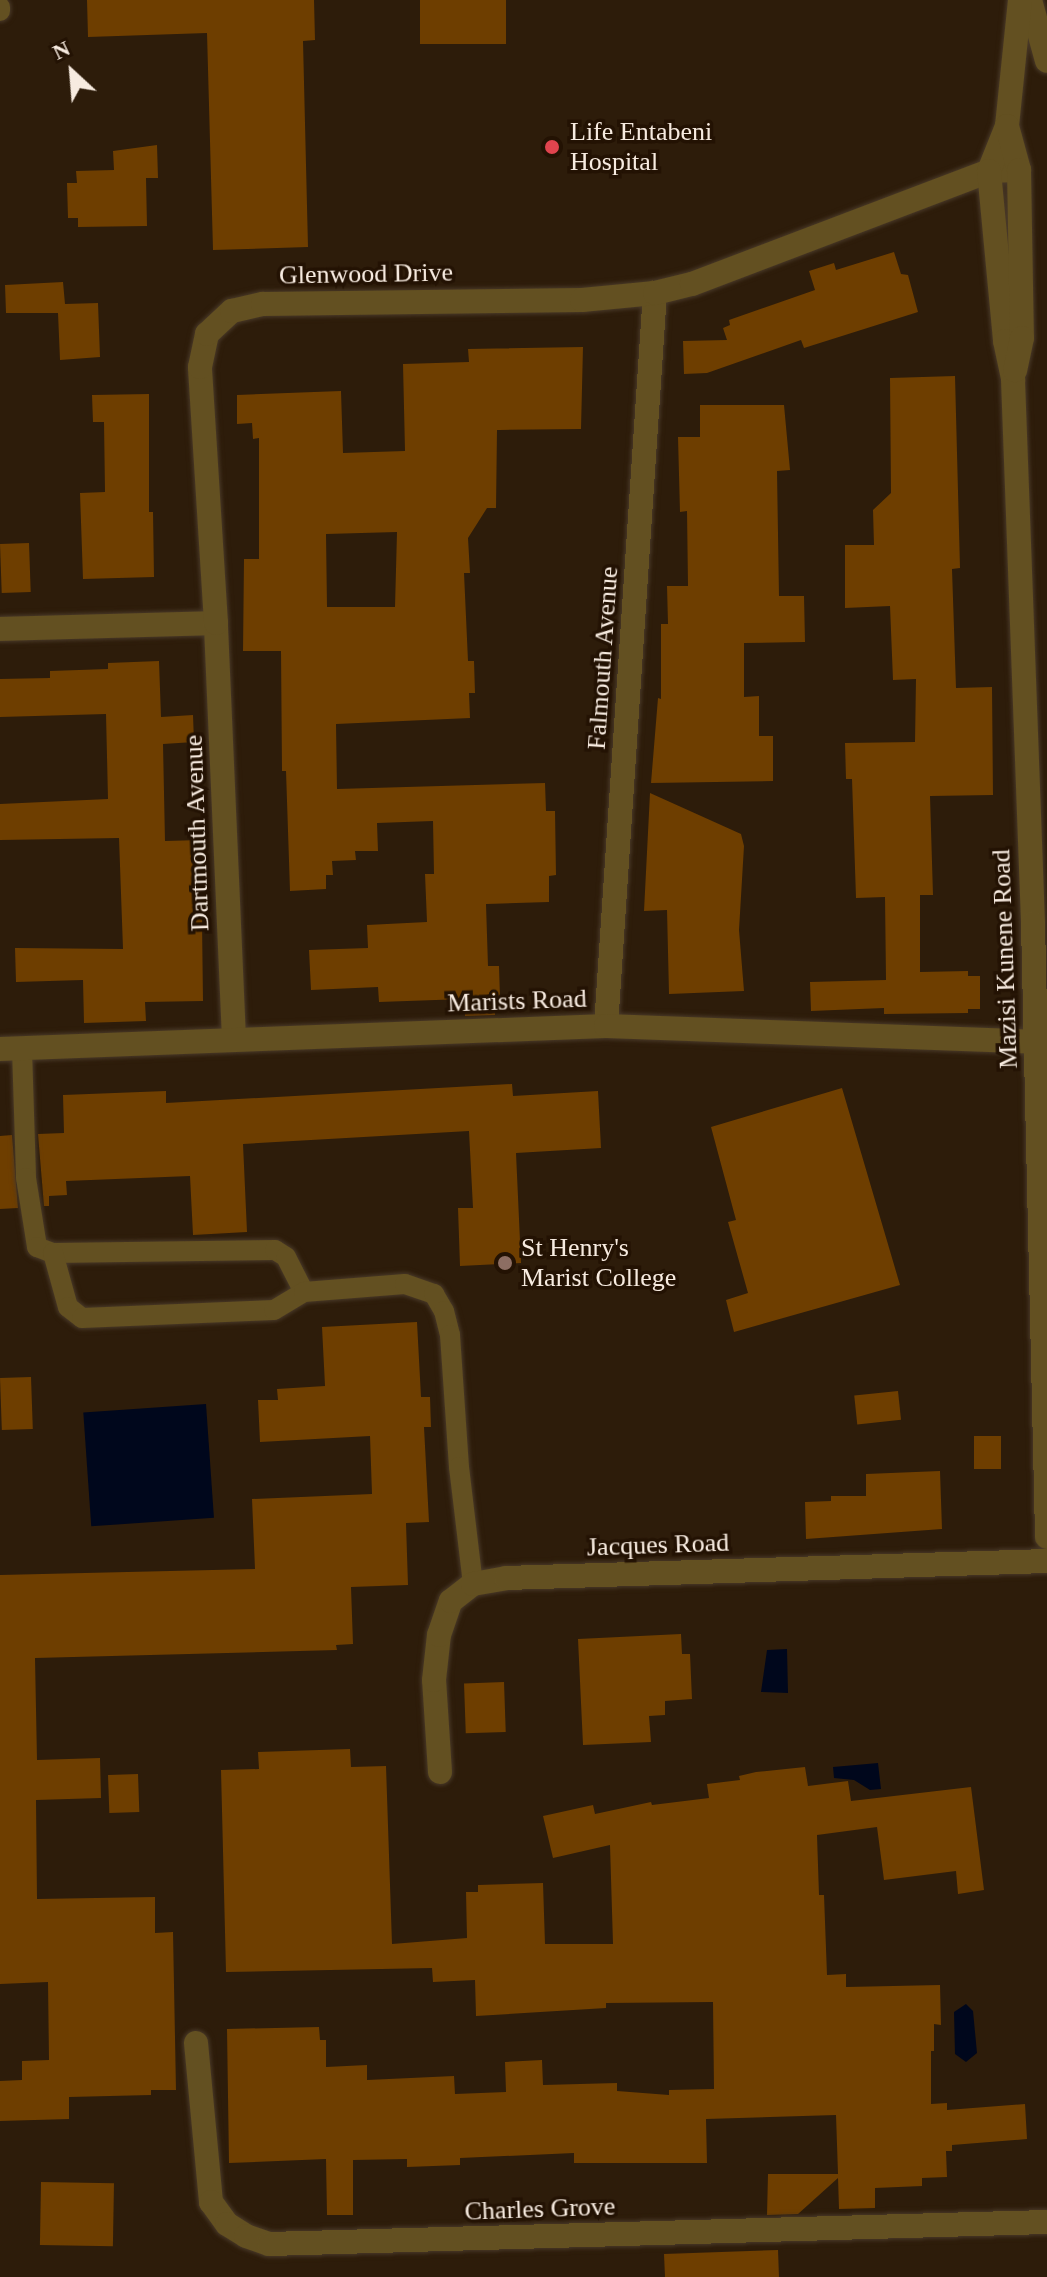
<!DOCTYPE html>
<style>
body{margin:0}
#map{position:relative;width:1047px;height:2277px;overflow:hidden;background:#2d1c0a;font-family:Georgia,serif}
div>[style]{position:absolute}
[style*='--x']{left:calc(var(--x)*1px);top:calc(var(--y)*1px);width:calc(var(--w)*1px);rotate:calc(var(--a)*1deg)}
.water>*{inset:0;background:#00071c;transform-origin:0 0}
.building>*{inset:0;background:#6e3e00;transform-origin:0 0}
.roads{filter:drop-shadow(0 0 2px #493928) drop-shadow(0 0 2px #493928)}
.service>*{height:20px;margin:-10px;padding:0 10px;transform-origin:10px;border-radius:10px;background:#635021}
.minor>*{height:24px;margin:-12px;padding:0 12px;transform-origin:12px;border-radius:12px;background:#635021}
.tertiary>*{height:24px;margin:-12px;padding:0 12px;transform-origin:12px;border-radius:12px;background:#635021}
.dots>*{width:22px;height:22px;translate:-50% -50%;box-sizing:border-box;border:4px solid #231203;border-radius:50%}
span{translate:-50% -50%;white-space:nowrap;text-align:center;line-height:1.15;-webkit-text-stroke:7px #231203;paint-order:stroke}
.poi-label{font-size:26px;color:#f7ebe0}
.left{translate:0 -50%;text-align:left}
.street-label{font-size:26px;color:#f7ebe0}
.north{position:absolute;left:32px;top:32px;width:80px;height:80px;-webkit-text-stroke:6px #231203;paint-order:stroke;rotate:334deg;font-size:22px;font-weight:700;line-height:32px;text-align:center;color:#f7ebe0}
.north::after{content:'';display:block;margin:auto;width:28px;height:36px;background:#f7ebe0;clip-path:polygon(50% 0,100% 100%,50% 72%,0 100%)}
</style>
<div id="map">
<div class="water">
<i style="left:206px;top:1404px;width:114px;height:123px;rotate:86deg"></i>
<i style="clip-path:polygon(787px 1649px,788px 1693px,761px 1692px,767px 1650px)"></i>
<i style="clip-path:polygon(878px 1763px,881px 1789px,870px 1790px,854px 1780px,834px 1778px,833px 1767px)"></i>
<i style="clip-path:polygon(966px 2004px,973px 2011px,977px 2053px,966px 2062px,955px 2054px,954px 2012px)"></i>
</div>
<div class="building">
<i style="clip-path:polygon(87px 0,314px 0,315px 40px,303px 41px,308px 247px,213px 250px,207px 33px,88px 37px)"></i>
<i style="left:420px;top:0;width:86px;height:44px"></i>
<i style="clip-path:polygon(157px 145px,158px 178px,146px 178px,147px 226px,78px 227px,78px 218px,68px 218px,67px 183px,77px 183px,76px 171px,114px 170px,113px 151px)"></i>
<i style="clip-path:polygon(894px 252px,901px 274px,908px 275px,918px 312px,804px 348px,801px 340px,707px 373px,684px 374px,683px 341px,727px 340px,723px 328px,730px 325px,729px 320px,815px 290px,809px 271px,834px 263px,836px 270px)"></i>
<i style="clip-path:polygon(63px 282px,65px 304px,98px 303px,100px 357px,60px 360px,58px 313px,6px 313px,5px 285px)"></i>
<i style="clip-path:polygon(evenodd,583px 347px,581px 429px,497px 430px,496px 508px,487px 508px,468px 538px,470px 573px,464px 573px,468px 661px,474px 661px,475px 693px,469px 693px,470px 718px,336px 724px,337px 789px,545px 783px,546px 811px,555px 811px,556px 875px,549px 876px,549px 902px,486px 904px,488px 966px,499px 966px,500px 997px,495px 997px,495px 1015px,465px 1016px,464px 999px,379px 1002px,378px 987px,311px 990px,309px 950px,368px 948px,367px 925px,427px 922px,425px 874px,434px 874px,433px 821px,377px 823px,378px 851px,355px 851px,356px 860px,332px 861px,333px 875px,326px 875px,326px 889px,290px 891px,286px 771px,282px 771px,281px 651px,243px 651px,244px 559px,259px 559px,259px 438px,253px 439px,252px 423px,237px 424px,237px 395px,341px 391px,343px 453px,405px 451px,403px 364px,469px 362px,468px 349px,583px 347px,397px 532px,395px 607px,327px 607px,326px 534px,397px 532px)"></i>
<i style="clip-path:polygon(955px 376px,960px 568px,952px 569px,956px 688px,992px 687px,993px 795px,930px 796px,933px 895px,920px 895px,920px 972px,968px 971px,968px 976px,980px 976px,980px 1009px,968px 1009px,968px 1013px,884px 1014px,884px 1008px,811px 1011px,810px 982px,886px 980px,885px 897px,856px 898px,852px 779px,846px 779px,845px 743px,915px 742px,916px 679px,893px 680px,890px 606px,845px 608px,845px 545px,874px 545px,873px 510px,891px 493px,890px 378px)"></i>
<i style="clip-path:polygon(149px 394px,149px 512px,153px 512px,154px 577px,83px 579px,80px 493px,105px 492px,104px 422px,93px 422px,92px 395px)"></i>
<i style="clip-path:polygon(700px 405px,784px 405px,790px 470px,777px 471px,779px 596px,804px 596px,805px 642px,744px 643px,744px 697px,759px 696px,759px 736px,773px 736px,773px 781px,651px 783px,658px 698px,661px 699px,661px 624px,668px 624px,667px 586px,688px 586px,687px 511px,680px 512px,678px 437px,700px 437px)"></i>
<i style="left:29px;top:543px;width:49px;height:29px;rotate:88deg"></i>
<i style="clip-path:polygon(159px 661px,161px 717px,193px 715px,194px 742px,163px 744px,165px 841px,201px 840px,203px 1001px,145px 1002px,146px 1021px,84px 1023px,83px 980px,16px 982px,15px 948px,123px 949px,119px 838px,0 840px,0 804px,108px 799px,106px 714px,0 717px,0 679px,50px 678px,50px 671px,108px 669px,108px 663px)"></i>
<i style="clip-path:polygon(650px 793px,741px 834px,744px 846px,739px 930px,744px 991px,669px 994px,667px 910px,644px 911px)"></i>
<i style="clip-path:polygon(512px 1084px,513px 1096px,598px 1091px,601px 1148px,516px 1153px,521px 1263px,460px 1266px,458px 1208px,473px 1208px,469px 1131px,243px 1144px,247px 1232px,193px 1235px,190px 1176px,66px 1181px,67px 1195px,49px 1196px,49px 1206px,44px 1206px,38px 1134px,64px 1133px,63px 1095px,166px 1091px,166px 1103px)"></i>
<i style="clip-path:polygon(842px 1088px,900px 1285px,734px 1332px,726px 1300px,748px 1293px,728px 1222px,736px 1220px,711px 1127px)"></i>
<i style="clip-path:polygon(12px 1135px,18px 1208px,0 1209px,0 1136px)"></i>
<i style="clip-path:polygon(417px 1322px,421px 1397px,430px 1397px,431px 1427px,424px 1427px,429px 1522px,406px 1523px,408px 1585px,351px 1587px,353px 1644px,336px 1645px,337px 1650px,35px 1658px,37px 1760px,100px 1758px,101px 1798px,36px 1800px,37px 1899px,155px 1897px,155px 1933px,173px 1932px,176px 2090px,151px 2090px,151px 2095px,69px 2097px,69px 2119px,0 2121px,0 2081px,22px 2080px,22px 2061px,49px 2060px,48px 1982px,0 1984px,0 1575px,255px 1569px,252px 1499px,372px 1494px,370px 1436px,260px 1442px,258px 1400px,278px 1400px,277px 1389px,325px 1386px,322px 1327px)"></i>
<i style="left:31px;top:1377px;width:52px;height:31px;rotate:88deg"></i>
<i style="left:898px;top:1391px;width:29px;height:44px;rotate:84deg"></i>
<i style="left:974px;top:1436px;width:27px;height:33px"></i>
<i style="clip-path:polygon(940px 1471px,942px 1529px,806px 1539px,805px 1502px,831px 1501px,831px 1496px,866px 1496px,866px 1474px)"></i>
<i style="clip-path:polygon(681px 1634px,682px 1654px,690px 1654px,692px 1699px,665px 1701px,665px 1715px,649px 1716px,651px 1742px,583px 1745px,578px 1639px)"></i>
<i style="left:504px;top:1682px;width:50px;height:40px;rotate:88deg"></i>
<i style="clip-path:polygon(350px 1749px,351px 1767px,386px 1766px,392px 1944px,467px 1938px,466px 1892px,478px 1892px,478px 1885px,543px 1883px,545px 1944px,613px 1944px,610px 1845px,553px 1858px,543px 1816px,593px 1805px,595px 1814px,651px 1802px,652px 1805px,709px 1798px,707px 1784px,740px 1780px,739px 1776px,756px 1772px,805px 1767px,808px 1786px,848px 1781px,851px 1801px,971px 1787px,984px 1890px,958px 1894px,956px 1871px,884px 1880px,877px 1827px,817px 1835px,819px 1895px,824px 1895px,827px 1975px,846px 1974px,846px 1987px,940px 1985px,941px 2025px,934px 2024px,934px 2051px,931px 2051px,931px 2104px,947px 2103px,947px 2110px,1025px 2104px,1027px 2139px,952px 2145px,952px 2151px,946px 2151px,947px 2177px,922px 2178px,922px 2186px,875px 2188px,875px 2208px,839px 2209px,838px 2178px,798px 2214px,767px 2215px,768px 2174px,838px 2174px,836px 2115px,706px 2119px,707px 2163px,574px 2163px,574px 2153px,460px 2158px,460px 2165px,407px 2167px,407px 2159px,353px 2160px,353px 2215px,327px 2215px,326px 2159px,229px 2163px,227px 2029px,319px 2027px,320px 2040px,326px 2040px,326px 2067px,367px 2065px,367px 2080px,454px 2076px,455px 2094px,506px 2092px,505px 2062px,542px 2060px,543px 2085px,617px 2083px,617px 2091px,669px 2095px,669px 2090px,714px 2089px,713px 2002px,606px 2003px,606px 2008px,476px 2016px,475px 1980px,433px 1982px,432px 1968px,226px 1972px,221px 1770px,259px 1769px,258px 1752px)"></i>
<i style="left:138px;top:1774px;width:38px;height:30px;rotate:88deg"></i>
<i style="left:41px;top:2182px;width:73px;height:63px;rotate:1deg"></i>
<i style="clip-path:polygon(778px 2250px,779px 2277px,665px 2277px,664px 2254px)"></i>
</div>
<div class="roads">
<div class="service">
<i style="--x:0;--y:7;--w:4;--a:90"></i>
<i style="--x:22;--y:1049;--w:129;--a:88.2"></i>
<i style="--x:26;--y:1178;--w:70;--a:80.9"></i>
<i style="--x:37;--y:1247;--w:17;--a:21"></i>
<i style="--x:53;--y:1253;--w:222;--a:-0.8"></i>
<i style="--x:275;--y:1250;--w:13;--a:32"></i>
<i style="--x:286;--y:1257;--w:39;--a:63"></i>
<i style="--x:53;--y:1253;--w:56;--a:74.5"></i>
<i style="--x:68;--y:1307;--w:18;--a:38"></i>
<i style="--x:82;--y:1318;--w:192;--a:-2.4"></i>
<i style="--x:274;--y:1310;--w:35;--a:-31"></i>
<i style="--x:304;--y:1292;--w:101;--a:-4.5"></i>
<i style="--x:405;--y:1284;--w:31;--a:19"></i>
<i style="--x:434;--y:1294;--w:20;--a:60"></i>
<i style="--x:444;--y:1311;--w:25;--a:76"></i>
<i style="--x:450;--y:1335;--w:132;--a:86.1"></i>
<i style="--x:459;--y:1467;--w:118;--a:83.2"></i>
</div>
<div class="minor">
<i style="--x:1030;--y:0;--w:63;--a:74.4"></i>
<i style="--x:0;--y:629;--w:216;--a:-1.6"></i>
<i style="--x:606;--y:1026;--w:735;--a:-86.18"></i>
<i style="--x:234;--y:1039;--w:416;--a:-92.5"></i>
<i style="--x:216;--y:623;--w:256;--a:-93.6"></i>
<i style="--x:200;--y:367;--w:34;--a:-78"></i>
<i style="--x:207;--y:334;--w:34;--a:-43"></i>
<i style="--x:232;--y:311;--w:32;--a:-13"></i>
<i style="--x:263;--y:304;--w:319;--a:-0.7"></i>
<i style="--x:582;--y:300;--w:73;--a:-5.5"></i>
<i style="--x:655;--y:293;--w:38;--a:-14"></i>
<i style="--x:692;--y:284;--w:318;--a:-20.8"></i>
<i style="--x:989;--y:171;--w:30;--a:-2"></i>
<i style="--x:0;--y:1049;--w:606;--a:-2.17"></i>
<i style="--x:606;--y:1026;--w:441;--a:2.1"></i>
<i style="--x:440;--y:1772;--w:92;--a:-93.7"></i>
<i style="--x:434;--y:1680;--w:45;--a:-83.7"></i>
<i style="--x:439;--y:1635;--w:36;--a:-71"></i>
<i style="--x:451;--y:1601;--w:28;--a:-38"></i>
<i style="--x:473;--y:1584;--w:34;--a:-10"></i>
<i style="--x:506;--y:1578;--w:541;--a:-1.8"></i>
<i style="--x:196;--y:2043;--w:160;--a:84.6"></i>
<i style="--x:211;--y:2202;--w:27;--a:54"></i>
<i style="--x:227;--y:2224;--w:22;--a:32"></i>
<i style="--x:246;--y:2236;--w:24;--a:19"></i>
<i style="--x:269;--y:2244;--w:778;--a:-1.62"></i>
</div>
<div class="tertiary">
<i style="--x:1020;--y:0;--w:127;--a:95.9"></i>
<i style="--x:1007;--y:126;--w:48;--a:111.8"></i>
<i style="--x:989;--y:171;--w:171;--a:84.6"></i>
<i style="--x:1005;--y:341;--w:40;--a:78"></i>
<i style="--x:1013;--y:380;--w:543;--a:87.89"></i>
<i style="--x:1033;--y:923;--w:614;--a:88.69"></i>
<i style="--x:1007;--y:126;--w:46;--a:74.7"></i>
<i style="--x:1019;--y:170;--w:168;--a:89"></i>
<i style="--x:1022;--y:338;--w:33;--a:102"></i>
</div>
</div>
<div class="dots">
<i style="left:552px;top:147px;background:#e0444e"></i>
<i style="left:505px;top:1263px;background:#8d6e63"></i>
</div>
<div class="poi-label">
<span class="left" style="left:570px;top:147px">Life Entabeni<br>Hospital</span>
<span class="left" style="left:521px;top:1263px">St Henry's<br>Marist College</span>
</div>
<div class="street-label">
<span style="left:366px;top:274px;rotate:-1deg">Glenwood Drive</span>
<span style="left:603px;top:658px;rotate:-86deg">Falmouth Avenue</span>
<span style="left:197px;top:833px;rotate:-92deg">Dartmouth Avenue</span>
<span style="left:1005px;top:959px;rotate:-92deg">Mazisi Kunene Road</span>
<span style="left:517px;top:1001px;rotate:-2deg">Marists Road</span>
<span style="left:658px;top:1545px;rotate:-2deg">Jacques Road</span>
<span style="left:540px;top:2209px;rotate:-2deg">Charles Grove</span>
</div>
<div class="north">N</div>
</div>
